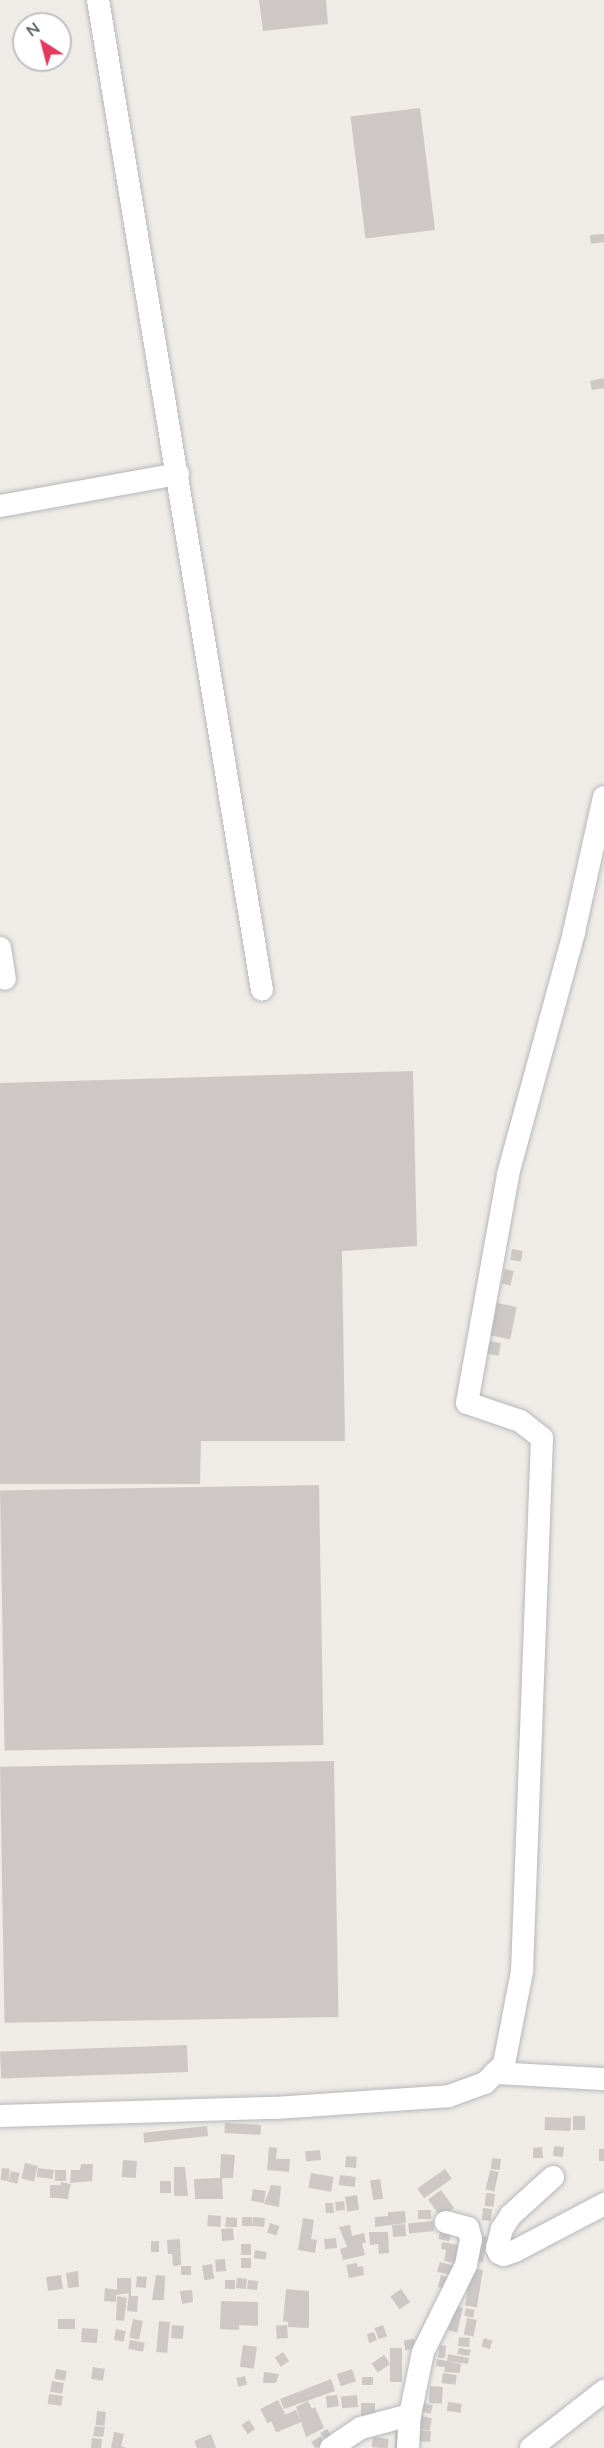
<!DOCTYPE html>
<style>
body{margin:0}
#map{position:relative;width:604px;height:2448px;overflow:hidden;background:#efebe6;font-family:Mulish,sans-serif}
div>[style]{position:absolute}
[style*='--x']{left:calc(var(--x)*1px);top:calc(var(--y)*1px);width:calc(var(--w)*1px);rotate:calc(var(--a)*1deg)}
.building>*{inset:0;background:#cdc8c6;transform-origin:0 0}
.roads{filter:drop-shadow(0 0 2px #b4b8ba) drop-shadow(0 0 2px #b4b8ba)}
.street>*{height:22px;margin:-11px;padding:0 11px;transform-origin:11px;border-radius:11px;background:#fff}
span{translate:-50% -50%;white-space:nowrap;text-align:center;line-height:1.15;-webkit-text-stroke:6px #fff;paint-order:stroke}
.north{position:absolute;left:12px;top:12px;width:60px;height:60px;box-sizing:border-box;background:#fff;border:2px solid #bfc1c2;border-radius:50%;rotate:324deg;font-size:16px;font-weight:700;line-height:24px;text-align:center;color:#5e6466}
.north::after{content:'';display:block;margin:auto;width:21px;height:27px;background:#e2395f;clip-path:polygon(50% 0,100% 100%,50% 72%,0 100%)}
</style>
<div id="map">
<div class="building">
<i style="clip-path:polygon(259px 0,326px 0,328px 24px,263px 31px)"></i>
<i style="left:420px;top:108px;width:123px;height:70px;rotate:83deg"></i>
<i style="clip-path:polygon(604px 234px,604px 242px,591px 244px,590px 235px)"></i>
<i style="clip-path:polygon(604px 378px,604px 388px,592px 390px,590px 381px)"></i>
<i style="clip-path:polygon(413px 1071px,417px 1246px,342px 1251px,345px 1441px,201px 1441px,200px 1484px,0 1484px,0 1083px)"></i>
<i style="left:512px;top:1249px;width:11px;height:11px;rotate:10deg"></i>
<i style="left:505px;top:1269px;width:9px;height:15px;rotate:13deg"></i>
<i style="left:497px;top:1303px;width:20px;height:33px;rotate:11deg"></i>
<i style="left:489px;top:1341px;width:12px;height:13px;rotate:9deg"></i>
<i style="left:319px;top:1485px;width:260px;height:319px;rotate:89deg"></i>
<i style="left:334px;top:1761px;width:256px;height:334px;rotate:89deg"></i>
<i style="left:187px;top:2045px;width:27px;height:187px;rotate:88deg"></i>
<i style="left:573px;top:2116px;width:12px;height:14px"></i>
<i style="left:545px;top:2117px;width:26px;height:13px;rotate:2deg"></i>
<i style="left:225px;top:2123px;width:36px;height:10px;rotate:3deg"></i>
<i style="left:207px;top:2126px;width:10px;height:64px;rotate:84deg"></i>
<i style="left:554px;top:2146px;width:10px;height:10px;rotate:6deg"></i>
<i style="clip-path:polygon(269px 2147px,277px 2148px,276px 2159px,290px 2159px,289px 2172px,267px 2170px)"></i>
<i style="clip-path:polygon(542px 2147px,543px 2158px,533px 2158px,533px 2148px)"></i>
<i style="left:599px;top:2149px;width:5px;height:12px"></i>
<i style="left:320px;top:2150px;width:10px;height:15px;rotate:84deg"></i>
<i style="clip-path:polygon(221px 2154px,235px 2155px,233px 2178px,222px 2178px,223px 2199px,195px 2199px,194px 2179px,220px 2178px)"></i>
<i style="left:346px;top:2156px;width:11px;height:11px;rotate:5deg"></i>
<i style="left:492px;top:2158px;width:9px;height:11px;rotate:6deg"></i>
<i style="left:123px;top:2160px;width:14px;height:17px;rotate:4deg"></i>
<i style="left:25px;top:2163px;width:13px;height:16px;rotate:13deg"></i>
<i style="clip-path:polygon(81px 2164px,93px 2164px,92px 2181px,70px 2183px,71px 2170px,80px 2170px)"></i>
<i style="clip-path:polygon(174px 2167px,185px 2167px,188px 2196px,174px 2196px)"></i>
<i style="left:2px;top:2168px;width:8px;height:12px;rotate:7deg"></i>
<i style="left:38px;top:2168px;width:16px;height:9px;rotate:7deg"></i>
<i style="left:445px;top:2169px;width:12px;height:34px;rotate:55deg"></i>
<i style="left:55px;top:2170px;width:11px;height:11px"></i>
<i style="left:490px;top:2170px;width:9px;height:20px;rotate:13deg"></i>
<i style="left:11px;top:2171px;width:9px;height:11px;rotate:13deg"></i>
<i style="left:311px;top:2173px;width:23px;height:15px;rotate:10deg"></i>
<i style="left:340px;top:2175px;width:16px;height:10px;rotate:7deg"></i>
<i style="left:380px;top:2179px;width:20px;height:10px;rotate:81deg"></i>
<i style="left:160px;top:2181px;width:11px;height:12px"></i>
<i style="left:61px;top:2182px;width:10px;height:16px;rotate:11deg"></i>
<i style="left:50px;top:2185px;width:10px;height:13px"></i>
<i style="clip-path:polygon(271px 2185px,281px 2186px,279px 2207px,264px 2204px)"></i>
<i style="left:253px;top:2189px;width:13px;height:12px;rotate:9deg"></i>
<i style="left:441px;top:2190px;width:22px;height:16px;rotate:54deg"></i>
<i style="left:486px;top:2193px;width:9px;height:13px;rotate:6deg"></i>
<i style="left:357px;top:2195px;width:15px;height:12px;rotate:82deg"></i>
<i style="left:344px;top:2201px;width:9px;height:9px;rotate:84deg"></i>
<i style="clip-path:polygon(325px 2203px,333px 2203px,334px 2213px,326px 2213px)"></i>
<i style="left:483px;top:2208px;width:9px;height:12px;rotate:6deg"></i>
<i style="left:418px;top:2210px;width:13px;height:9px"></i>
<i style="clip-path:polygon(405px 2211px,406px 2223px,375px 2227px,375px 2217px,388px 2216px,388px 2212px)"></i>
<i style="left:208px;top:2215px;width:13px;height:11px;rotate:4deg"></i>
<i style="clip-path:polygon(226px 2217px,237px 2218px,237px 2227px,225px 2227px)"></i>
<i style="left:242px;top:2217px;width:10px;height:9px"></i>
<i style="left:253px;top:2217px;width:12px;height:9px;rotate:5deg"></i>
<i style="clip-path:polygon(303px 2218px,314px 2220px,311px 2239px,317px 2240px,315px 2253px,298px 2250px)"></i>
<i style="left:433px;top:2221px;width:10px;height:25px;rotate:84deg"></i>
<i style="left:270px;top:2223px;width:10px;height:10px;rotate:17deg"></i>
<i style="left:405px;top:2224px;width:12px;height:13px;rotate:85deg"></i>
<i style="clip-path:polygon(350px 2225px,352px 2236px,364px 2233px,366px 2243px,362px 2243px,365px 2255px,343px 2260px,340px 2249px,347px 2247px,339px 2227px)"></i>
<i style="left:233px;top:2228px;width:12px;height:12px;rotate:85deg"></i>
<i style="left:441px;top:2229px;width:11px;height:10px;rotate:15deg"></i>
<i style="clip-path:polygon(369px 2232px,388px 2232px,389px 2253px,379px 2254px,378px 2244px,370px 2245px)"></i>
<i style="left:478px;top:2235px;width:10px;height:26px;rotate:11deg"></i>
<i style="left:336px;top:2238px;width:10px;height:12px;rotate:84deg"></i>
<i style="clip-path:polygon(180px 2239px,181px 2265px,173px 2266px,172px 2254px,168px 2254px,167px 2240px)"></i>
<i style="left:159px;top:2241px;width:11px;height:8px;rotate:90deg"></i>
<i style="clip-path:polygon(442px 2242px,458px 2245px,455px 2263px,444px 2261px,446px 2250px,441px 2249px)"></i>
<i style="left:241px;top:2244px;width:10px;height:11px"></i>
<i style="left:255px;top:2250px;width:12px;height:8px;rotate:9deg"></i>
<i style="left:241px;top:2258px;width:10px;height:10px"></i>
<i style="left:225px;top:2259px;width:12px;height:10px;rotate:85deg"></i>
<i style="clip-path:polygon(440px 2262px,455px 2266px,453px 2275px,437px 2272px)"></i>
<i style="clip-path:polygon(357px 2263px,358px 2267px,363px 2266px,364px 2275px,349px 2278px,346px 2265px)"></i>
<i style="left:212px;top:2264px;width:15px;height:10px;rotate:82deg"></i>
<i style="left:181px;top:2266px;width:10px;height:9px"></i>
<i style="left:471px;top:2268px;width:12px;height:38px;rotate:9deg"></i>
<i style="clip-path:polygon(78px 2271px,79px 2287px,68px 2288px,66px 2273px)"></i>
<i style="left:61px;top:2275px;width:14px;height:15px;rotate:82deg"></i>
<i style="clip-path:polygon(156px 2275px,165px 2276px,164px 2300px,152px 2300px)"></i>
<i style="clip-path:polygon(441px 2275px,451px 2279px,448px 2289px,438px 2287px)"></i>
<i style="left:137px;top:2276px;width:10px;height:11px;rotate:6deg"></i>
<i style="clip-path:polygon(117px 2278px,131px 2278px,131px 2296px,138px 2296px,137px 2312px,127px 2311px,129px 2293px,116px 2295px,116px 2302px,104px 2301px,105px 2288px,117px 2290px)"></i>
<i style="left:237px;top:2278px;width:10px;height:10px;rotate:6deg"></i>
<i style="left:225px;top:2280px;width:10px;height:9px"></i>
<i style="left:248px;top:2280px;width:10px;height:9px;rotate:6deg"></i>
<i style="clip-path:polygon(286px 2289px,309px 2291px,309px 2328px,288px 2327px,288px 2322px,283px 2321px)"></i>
<i style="left:401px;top:2289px;width:16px;height:13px;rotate:55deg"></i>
<i style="clip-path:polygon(192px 2290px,193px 2302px,182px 2304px,180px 2291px)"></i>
<i style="clip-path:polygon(117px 2296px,127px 2298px,124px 2321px,116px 2320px)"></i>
<i style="clip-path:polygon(221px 2301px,258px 2302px,258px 2326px,239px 2325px,239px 2330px,220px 2329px)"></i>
<i style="left:454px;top:2306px;width:9px;height:25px;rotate:13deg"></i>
<i style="left:466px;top:2308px;width:9px;height:8px;rotate:13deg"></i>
<i style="left:467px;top:2318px;width:10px;height:17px;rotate:11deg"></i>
<i style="left:58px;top:2319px;width:17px;height:10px"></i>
<i style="left:133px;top:2319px;width:10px;height:19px;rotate:11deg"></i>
<i style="left:159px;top:2321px;width:11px;height:31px;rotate:5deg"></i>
<i style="left:172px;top:2325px;width:12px;height:13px;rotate:5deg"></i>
<i style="left:287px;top:2325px;width:13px;height:11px;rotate:86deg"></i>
<i style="left:383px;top:2325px;width:12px;height:9px;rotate:70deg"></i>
<i style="left:82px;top:2328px;width:16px;height:14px;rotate:4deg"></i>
<i style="left:116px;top:2329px;width:10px;height:11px;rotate:11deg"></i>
<i style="clip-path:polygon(374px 2332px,377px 2340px,369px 2343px,367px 2334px)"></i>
<i style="left:459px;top:2337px;width:11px;height:9px;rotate:5deg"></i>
<i style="left:484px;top:2338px;width:9px;height:9px;rotate:18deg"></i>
<i style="left:414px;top:2339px;width:10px;height:10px;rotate:84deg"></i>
<i style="left:130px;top:2340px;width:15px;height:9px;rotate:11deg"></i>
<i style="left:243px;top:2345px;width:14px;height:22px;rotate:8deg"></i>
<i style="clip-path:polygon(440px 2345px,446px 2346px,445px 2358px,438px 2358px)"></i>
<i style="left:390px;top:2348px;width:12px;height:34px"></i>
<i style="clip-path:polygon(459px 2348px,471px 2350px,469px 2356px,457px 2354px)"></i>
<i style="left:283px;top:2352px;width:11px;height:10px;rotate:56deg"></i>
<i style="clip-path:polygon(448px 2354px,469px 2358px,468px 2364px,447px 2361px)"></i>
<i style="left:384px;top:2355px;width:11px;height:15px;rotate:56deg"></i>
<i style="clip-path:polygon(437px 2359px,461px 2364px,460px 2373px,444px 2372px,445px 2367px,436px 2366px)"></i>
<i style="left:93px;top:2367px;width:12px;height:12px;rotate:9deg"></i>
<i style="left:56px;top:2369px;width:11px;height:10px;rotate:10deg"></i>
<i style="left:352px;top:2369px;width:13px;height:16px;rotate:72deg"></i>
<i style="clip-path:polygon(264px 2372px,279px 2374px,276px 2383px,263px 2383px)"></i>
<i style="left:443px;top:2373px;width:14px;height:10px;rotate:8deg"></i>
<i style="left:245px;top:2376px;width:9px;height:9px;rotate:77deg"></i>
<i style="left:362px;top:2377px;width:11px;height:8px"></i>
<i style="clip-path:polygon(331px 2379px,335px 2391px,284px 2409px,280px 2399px)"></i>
<i style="left:52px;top:2381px;width:12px;height:11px;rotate:9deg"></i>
<i style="left:430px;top:2386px;width:13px;height:17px;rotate:4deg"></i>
<i style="left:49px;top:2394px;width:14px;height:10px;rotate:8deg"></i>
<i style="clip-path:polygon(337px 2395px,339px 2406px,327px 2408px,326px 2396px)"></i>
<i style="left:357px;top:2395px;width:12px;height:16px;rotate:85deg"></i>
<i style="left:278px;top:2400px;width:16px;height:20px;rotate:63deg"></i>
<i style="clip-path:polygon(308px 2401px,312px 2409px,315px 2407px,324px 2428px,306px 2437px,296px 2407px)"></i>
<i style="left:448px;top:2402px;width:14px;height:9px;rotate:8deg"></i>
<i style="left:375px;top:2403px;width:16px;height:14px;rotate:90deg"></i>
<i style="left:424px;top:2403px;width:9px;height:9px;rotate:13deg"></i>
<i style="left:296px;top:2410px;width:13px;height:27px;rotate:67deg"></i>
<i style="left:97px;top:2411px;width:9px;height:14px;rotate:6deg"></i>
<i style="left:421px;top:2416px;width:11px;height:13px;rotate:10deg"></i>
<i style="left:249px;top:2420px;width:11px;height:9px;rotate:56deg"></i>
<i style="left:395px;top:2422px;width:6px;height:26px"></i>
<i style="clip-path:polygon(95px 2426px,105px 2427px,103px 2437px,93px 2436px)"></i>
<i style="clip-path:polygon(327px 2429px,333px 2437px,326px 2441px,320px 2433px)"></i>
<i style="left:416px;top:2430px;width:15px;height:11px;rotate:4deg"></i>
<i style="clip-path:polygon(114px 2432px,124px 2434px,121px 2446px,126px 2448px,111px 2448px)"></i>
<i style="clip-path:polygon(211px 2434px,216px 2448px,197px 2448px,194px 2441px)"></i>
<i style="clip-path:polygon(321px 2436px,325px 2444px,315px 2448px,311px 2442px)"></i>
<i style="left:373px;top:2437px;width:16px;height:10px;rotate:7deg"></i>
<i style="left:92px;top:2438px;width:10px;height:10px;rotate:6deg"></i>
</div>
<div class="roads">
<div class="street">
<i style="--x:98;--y:0;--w:1003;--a:80.59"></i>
<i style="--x:0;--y:506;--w:181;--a:-10.2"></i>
<i style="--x:0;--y:948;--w:31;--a:81"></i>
<i style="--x:495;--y:2073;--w:109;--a:3.2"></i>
<i style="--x:0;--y:2116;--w:275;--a:-1.7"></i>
<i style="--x:275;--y:2108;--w:174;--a:-3.9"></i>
<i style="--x:449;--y:2096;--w:38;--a:-20"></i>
<i style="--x:485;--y:2083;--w:27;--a:-45"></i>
<i style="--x:504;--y:2064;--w:95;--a:-79"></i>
<i style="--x:522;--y:1971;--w:533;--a:-87.85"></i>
<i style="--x:542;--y:1438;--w:28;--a:-142"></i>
<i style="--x:520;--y:1421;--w:56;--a:-161.2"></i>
<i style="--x:467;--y:1403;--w:233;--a:-79.8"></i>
<i style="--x:508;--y:1174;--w:251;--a:-74.7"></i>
<i style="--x:574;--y:932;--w:138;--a:-77.5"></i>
<i style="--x:553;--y:2177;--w:57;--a:137.9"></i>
<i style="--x:511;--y:2215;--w:17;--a:123"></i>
<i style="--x:502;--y:2229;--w:20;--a:105"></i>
<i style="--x:497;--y:2248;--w:5;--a:68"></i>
<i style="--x:499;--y:2253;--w:5;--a:22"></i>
<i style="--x:504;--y:2255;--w:12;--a:-20"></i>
<i style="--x:515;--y:2251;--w:101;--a:-27.8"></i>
<i style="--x:331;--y:2448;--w:36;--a:-34"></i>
<i style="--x:361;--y:2428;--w:51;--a:-14.9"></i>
<i style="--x:408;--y:2448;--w:33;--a:-87"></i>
<i style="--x:410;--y:2415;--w:64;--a:-78.3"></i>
<i style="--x:423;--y:2352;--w:97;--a:-63.7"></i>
<i style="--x:466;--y:2265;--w:26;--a:-79"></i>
<i style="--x:471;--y:2239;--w:11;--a:-105"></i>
<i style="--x:468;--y:2228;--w:23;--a:-165"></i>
<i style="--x:531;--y:2448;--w:93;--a:-38"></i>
</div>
</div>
<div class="north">N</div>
</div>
